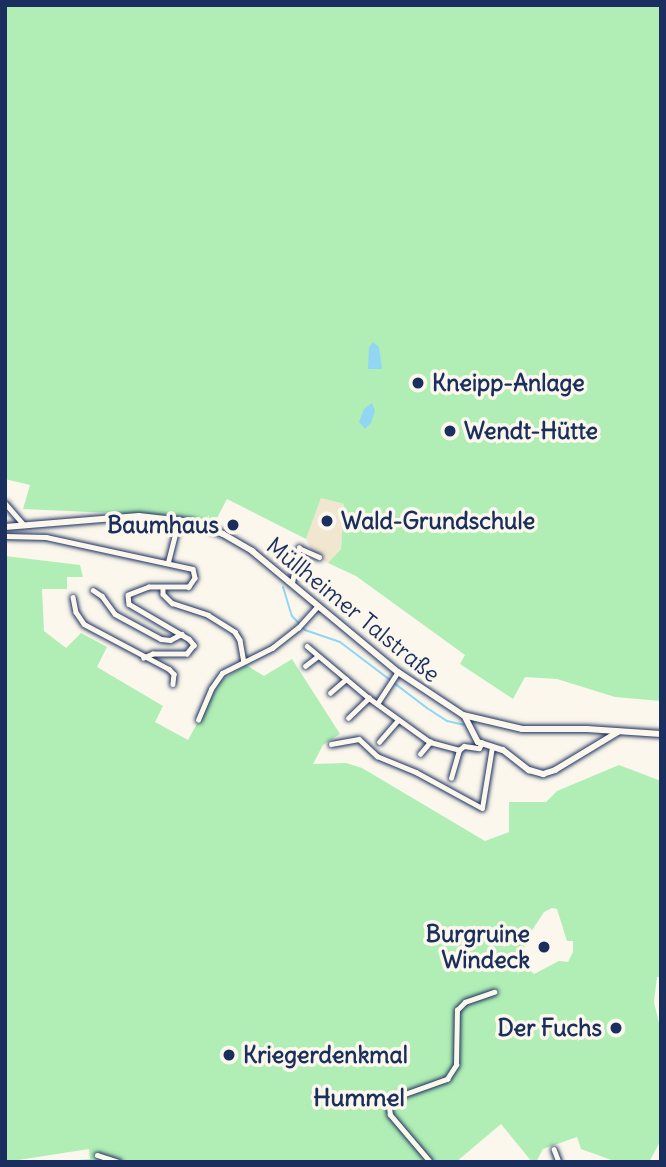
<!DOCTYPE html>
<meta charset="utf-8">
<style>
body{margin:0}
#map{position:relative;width:666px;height:1167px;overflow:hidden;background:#fbf7ec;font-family:Delius,sans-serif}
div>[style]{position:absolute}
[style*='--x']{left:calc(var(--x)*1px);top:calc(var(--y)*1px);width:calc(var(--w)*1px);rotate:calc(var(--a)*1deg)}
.built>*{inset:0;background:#f1e6d0}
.green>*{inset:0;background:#b0eeb5}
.water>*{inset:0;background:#91d7f3}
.stream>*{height:2px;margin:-1px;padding:0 1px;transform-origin:1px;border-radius:1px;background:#91d7f3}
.roads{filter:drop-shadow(0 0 2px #1b2f5e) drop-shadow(0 0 2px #1b2f5e)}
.minor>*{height:4.5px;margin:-2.25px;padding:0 2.25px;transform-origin:2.25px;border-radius:2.25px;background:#fbf7ec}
.secondary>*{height:6px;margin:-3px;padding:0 3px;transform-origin:3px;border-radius:3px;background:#fbf7ec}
.dots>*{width:19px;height:19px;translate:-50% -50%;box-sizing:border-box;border:4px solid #fbf7ec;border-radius:50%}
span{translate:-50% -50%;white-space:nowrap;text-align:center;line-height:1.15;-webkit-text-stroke:7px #fbf7ec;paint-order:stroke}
.poi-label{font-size:23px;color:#1b2f5e;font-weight:700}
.left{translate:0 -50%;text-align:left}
.right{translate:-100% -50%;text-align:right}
.street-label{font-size:23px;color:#1b2f5e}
.neighbourhood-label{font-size:24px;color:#1b2f5e;font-weight:700}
.frame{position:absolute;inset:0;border:7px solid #1b2f5e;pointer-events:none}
</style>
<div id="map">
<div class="built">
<i style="clip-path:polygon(321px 498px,344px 504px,341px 549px,328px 563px,313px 553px,306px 539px)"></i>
</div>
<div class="green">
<i style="clip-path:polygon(5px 5px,661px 5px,661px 701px,615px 697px,557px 679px,525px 677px,513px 699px,460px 664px,465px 655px,356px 576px,328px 563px,341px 549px,344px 504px,321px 498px,306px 539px,227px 499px,214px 524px,180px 516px,23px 509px,30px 485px,5px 479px)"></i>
<i style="clip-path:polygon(evenodd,5px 556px,80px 565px,83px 577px,67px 577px,67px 589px,42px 589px,44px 631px,66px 648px,81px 633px,107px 647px,97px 667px,163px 706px,155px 722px,188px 740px,220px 681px,246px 665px,264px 676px,292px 659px,340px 734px,323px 745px,313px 764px,346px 763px,362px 768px,485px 841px,509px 832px,509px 802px,546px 802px,557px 791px,619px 765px,661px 781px,661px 977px,657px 977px,654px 1002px,661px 1032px,661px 1140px,649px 1162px,617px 1162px,581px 1149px,577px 1137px,543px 1149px,536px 1162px,532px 1162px,501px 1124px,456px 1162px,54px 1162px,90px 1159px,89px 1149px,5px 1162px,5px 556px,552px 908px,557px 909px,567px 941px,573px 941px,573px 952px,568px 962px,559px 961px,534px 974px,523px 963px,525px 941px,544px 912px,552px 908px)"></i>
</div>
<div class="water">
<i style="clip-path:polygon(373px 342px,379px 347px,382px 369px,368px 369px,369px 347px)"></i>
<i style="clip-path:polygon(372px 403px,375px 411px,371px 423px,365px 429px,359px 422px,364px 409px)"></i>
</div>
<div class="stream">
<i style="--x:283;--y:587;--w:30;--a:73"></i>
<i style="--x:292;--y:616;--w:19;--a:47"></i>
<i style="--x:305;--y:630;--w:37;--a:19"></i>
<i style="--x:340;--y:642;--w:109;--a:37.2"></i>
<i style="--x:427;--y:708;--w:24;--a:33"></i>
<i style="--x:447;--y:721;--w:17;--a:13"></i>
</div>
<div class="roads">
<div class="minor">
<i style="--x:5;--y:503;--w:29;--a:49"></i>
<i style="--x:5;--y:536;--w:41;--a:1.4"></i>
<i style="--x:46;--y:537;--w:150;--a:12.3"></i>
<i style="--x:193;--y:569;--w:9;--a:77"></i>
<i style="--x:195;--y:578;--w:11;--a:124"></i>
<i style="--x:189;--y:587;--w:40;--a:180"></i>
<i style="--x:149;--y:587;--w:22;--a:159"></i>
<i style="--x:128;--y:595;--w:9;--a:84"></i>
<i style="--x:129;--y:604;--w:69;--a:30.3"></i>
<i style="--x:189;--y:639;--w:8;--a:50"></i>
<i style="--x:194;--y:645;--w:11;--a:128"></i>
<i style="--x:187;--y:654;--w:34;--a:180"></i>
<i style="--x:153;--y:654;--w:10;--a:156"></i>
<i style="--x:168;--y:562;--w:44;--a:-75.7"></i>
<i style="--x:292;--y:583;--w:36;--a:-79"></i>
<i style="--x:299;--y:548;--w:22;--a:24"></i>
<i style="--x:163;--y:587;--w:7;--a:90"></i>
<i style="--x:163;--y:594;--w:13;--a:45"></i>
<i style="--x:172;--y:603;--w:38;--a:18"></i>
<i style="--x:208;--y:615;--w:32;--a:32"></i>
<i style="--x:235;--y:632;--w:9;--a:58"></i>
<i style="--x:240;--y:640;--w:22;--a:80"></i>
<i style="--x:93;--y:590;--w:11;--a:34"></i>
<i style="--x:102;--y:596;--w:22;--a:54"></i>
<i style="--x:115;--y:614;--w:52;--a:28.5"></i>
<i style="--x:161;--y:639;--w:9;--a:6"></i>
<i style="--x:170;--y:640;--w:13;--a:-27"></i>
<i style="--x:73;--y:597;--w:15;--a:79"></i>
<i style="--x:76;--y:612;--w:14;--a:56"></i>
<i style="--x:84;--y:624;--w:96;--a:27.9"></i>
<i style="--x:169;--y:669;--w:7;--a:45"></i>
<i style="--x:174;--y:674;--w:10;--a:96"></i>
<i style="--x:307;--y:646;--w:81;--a:40"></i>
<i style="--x:369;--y:698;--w:75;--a:35.8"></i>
<i style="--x:430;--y:742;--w:30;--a:15"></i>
<i style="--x:459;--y:750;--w:6;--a:-39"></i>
<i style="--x:464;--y:746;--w:15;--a:8"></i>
<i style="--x:479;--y:748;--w:6;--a:-59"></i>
<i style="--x:305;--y:666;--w:15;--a:-37"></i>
<i style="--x:330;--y:693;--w:21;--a:-41"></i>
<i style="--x:377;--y:704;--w:38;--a:-57"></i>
<i style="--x:348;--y:718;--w:29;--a:-44"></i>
<i style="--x:198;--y:720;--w:34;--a:-67"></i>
<i style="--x:211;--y:689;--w:19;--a:-55"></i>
<i style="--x:222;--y:673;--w:56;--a:-26.6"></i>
<i style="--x:272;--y:648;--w:33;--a:-38"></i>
<i style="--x:298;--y:628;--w:28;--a:-48"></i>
<i style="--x:379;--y:742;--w:29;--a:-49"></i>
<i style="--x:331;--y:744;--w:28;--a:-10"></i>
<i style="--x:359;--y:739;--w:25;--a:43"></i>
<i style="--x:377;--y:756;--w:42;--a:22.3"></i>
<i style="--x:416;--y:772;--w:75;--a:28.6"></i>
<i style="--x:482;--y:808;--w:62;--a:-80.7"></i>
<i style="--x:420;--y:754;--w:16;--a:-50"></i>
<i style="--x:451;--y:778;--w:29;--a:-74"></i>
<i style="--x:554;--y:1149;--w:14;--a:69"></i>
<i style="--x:97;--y:1155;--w:23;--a:18"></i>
<i style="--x:430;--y:1162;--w:62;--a:-130.4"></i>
<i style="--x:390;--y:1115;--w:15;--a:-98"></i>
<i style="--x:388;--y:1100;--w:63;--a:-19.6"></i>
<i style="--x:447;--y:1079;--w:17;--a:-57"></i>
<i style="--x:456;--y:1065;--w:55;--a:-89"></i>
<i style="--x:457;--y:1010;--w:11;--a:-45"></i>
<i style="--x:465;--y:1002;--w:31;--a:-19"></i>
</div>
<div class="secondary">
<i style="--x:5;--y:527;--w:134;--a:-4.7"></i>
<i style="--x:139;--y:516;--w:53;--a:6.5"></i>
<i style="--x:192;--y:522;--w:33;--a:21"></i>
<i style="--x:223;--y:534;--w:34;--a:30"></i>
<i style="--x:252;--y:551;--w:190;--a:39.7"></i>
<i style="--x:398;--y:672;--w:78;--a:33.5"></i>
<i style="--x:463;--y:715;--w:61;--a:13.3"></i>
<i style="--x:522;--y:729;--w:65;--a:0"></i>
<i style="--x:587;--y:729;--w:74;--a:3.9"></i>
<i style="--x:465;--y:717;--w:28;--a:63"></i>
<i style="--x:478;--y:742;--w:26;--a:18"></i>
<i style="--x:503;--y:750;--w:33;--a:38"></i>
<i style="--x:529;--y:770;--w:15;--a:16"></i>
<i style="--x:543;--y:774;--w:13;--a:-18"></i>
<i style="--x:555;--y:770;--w:74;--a:-31.1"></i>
</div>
</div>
<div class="dots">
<i style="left:418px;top:383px;background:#1b2f5e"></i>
<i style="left:450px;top:431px;background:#1b2f5e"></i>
<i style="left:327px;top:521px;background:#1b2f5e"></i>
<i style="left:233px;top:525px;background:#1b2f5e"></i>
<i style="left:544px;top:947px;background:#1b2f5e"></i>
<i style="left:616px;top:1028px;background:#1b2f5e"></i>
<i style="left:229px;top:1055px;background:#1b2f5e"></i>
</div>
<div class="poi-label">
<span class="left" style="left:432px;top:383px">Kneipp-Anlage</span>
<span class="left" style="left:464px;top:431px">Wendt-Hütte</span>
<span class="left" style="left:341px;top:521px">Wald-Grundschule</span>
<span class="right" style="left:219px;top:525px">Baumhaus</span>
<span class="right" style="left:530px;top:947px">Burgruine<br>Windeck</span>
<span class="right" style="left:602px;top:1028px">Der Fuchs</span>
<span class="left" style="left:243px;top:1055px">Kriegerdenkmal</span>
</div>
<div class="street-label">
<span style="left:353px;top:610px;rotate:39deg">Müllheimer Talstraße</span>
</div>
<div class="neighbourhood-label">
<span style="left:359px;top:1098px">Hummel</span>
</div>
<div class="frame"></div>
</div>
